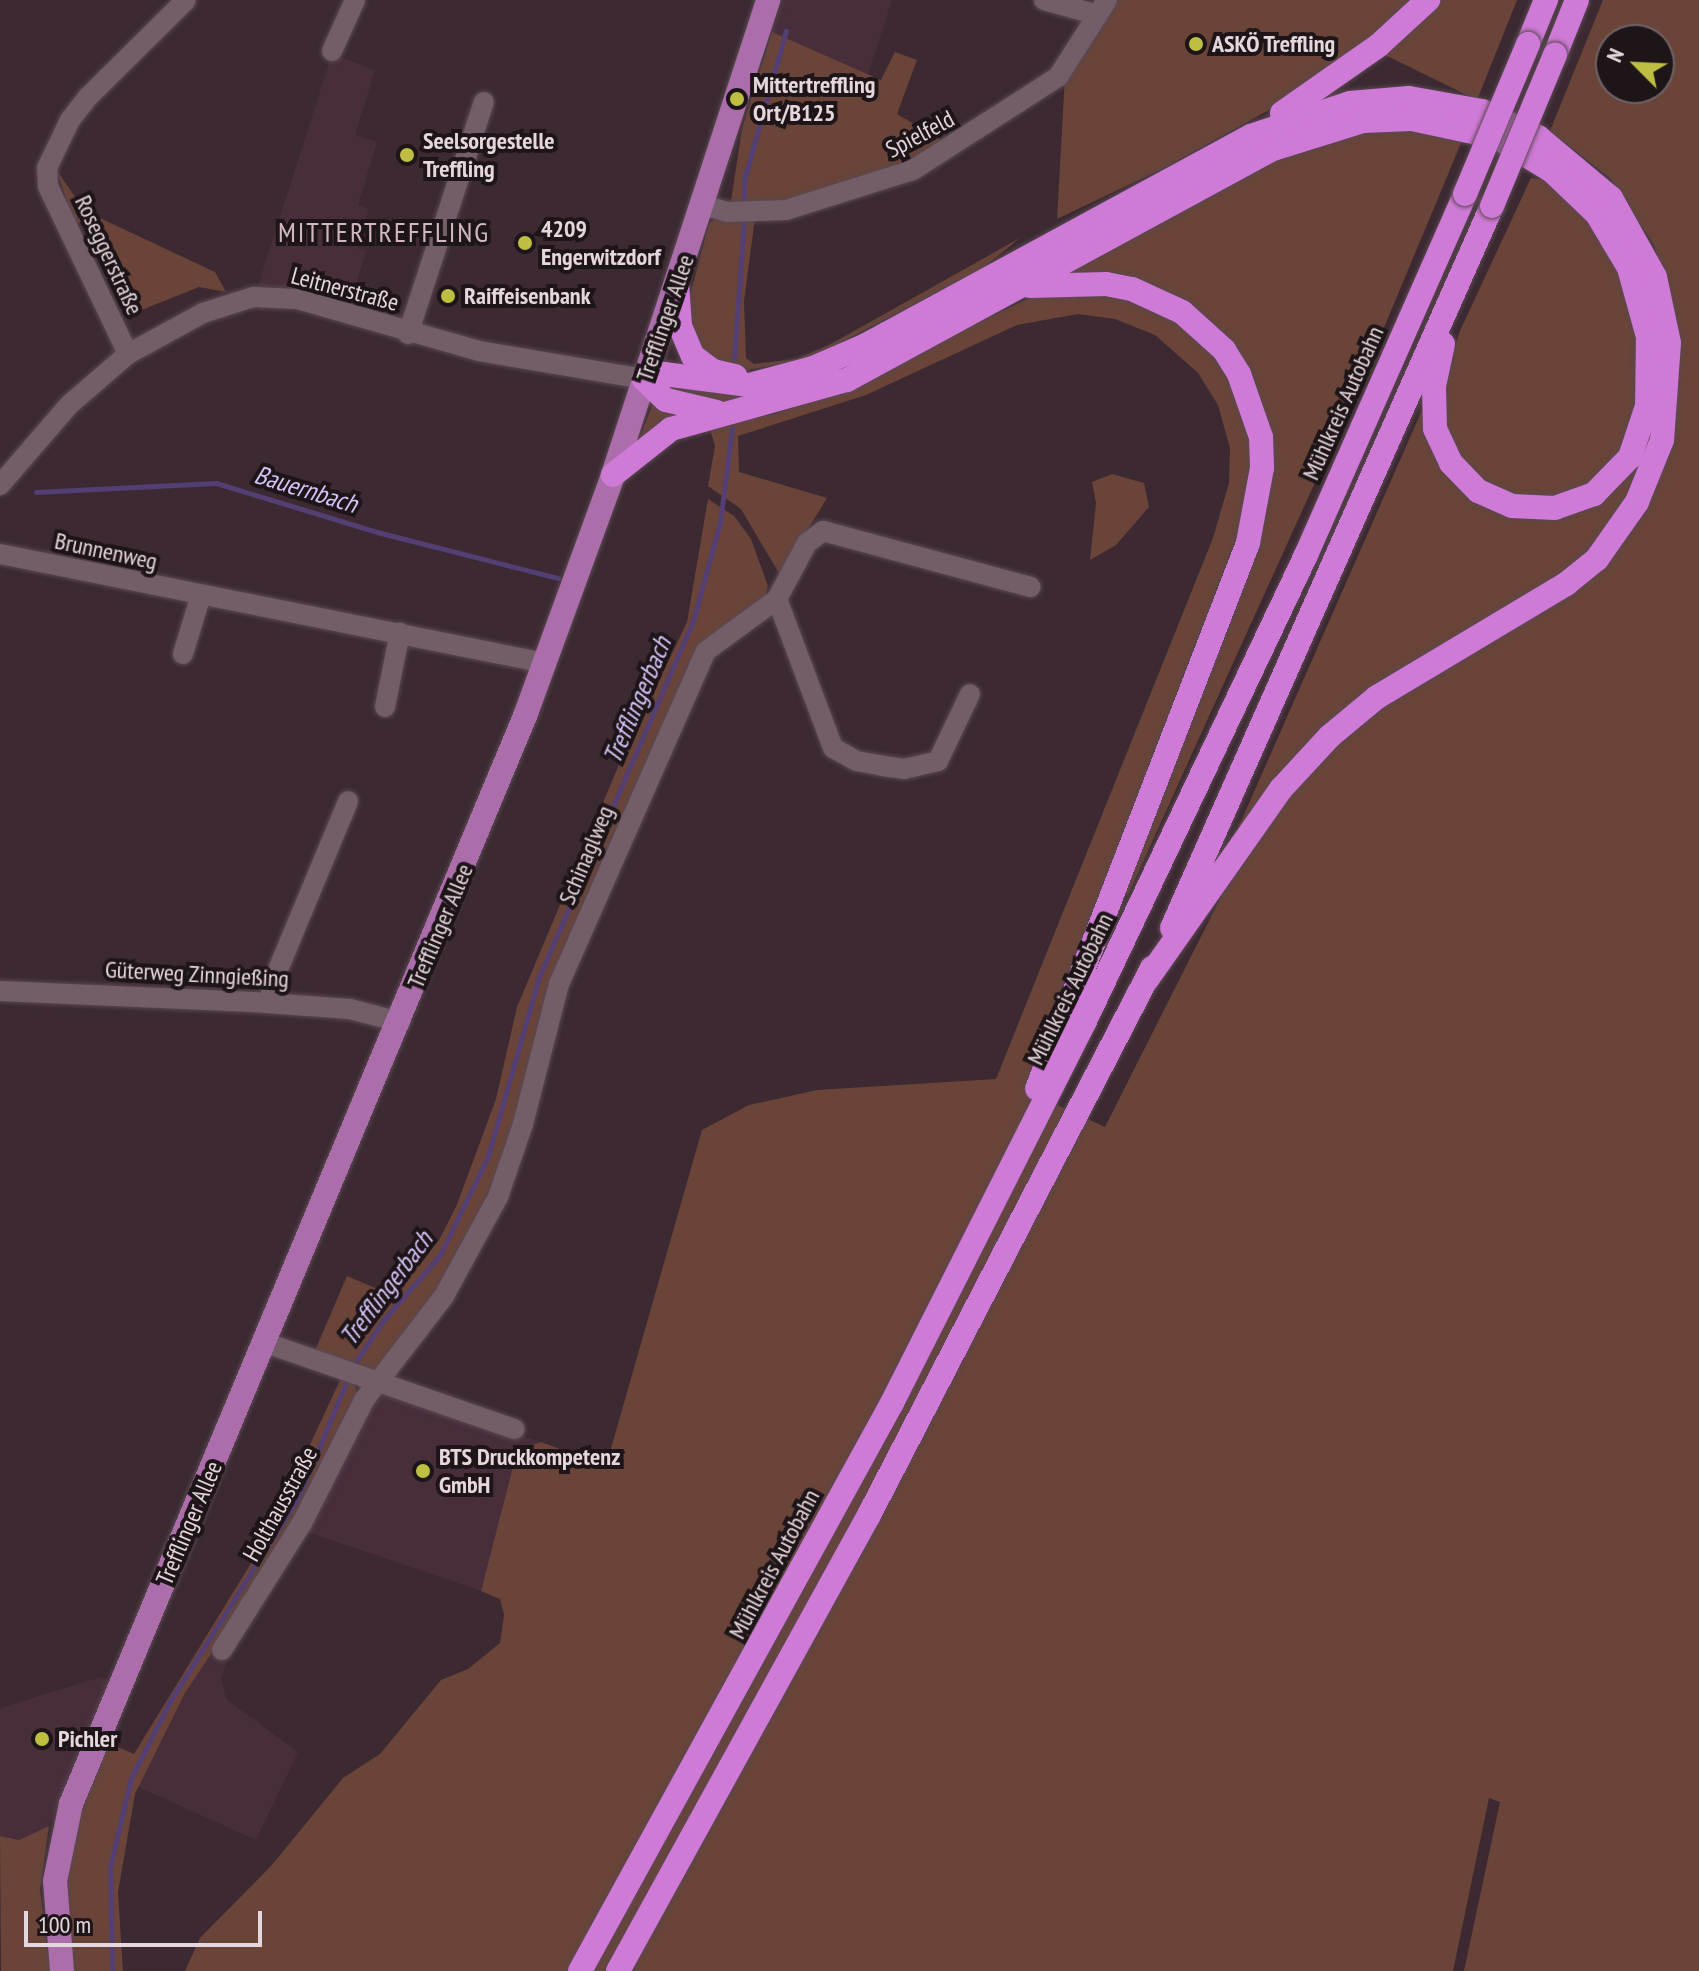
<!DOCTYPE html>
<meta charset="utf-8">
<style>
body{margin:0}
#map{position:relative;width:1699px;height:1971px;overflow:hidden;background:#3c2932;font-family:"PT Sans Narrow",sans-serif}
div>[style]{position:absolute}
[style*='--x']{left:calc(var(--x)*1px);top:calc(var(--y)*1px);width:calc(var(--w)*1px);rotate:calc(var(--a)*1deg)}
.built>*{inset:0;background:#482e3b}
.green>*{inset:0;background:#6a4438}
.stream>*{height:5px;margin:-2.5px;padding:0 2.5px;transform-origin:2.5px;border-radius:2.5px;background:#533f73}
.roads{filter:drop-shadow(0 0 2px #594851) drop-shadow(0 0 2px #594851)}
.minor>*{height:20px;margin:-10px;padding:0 10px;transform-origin:10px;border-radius:10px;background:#735d68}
.major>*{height:24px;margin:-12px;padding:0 12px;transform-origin:12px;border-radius:12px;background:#ab6eab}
.highway>*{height:24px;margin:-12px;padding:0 12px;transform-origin:12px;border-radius:12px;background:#d07ad7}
.bridges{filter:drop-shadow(0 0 2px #594851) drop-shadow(0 0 2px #594851)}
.highway-bridge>*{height:24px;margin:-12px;padding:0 12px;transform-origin:12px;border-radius:12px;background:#d07ad7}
.dots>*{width:22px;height:22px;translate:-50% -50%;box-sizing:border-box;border:4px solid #1e1519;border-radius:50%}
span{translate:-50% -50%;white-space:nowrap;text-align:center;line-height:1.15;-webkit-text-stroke:8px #1e1519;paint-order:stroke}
.poi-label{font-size:24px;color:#e4d7dd;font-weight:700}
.left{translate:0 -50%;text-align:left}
.street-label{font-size:24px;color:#e4d7dd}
.water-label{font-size:26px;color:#d3c2f4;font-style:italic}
.quarter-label{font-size:28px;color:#d0b7c2;letter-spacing:2px}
.north{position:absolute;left:1595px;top:24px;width:80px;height:80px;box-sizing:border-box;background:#1e1519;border:2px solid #6d6367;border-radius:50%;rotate:294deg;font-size:22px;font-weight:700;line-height:32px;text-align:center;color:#e4d7dd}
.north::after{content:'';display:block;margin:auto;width:28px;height:36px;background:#bebf42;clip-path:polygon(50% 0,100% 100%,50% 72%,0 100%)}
.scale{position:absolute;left:24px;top:1911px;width:238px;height:36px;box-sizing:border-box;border:4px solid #e4d7dd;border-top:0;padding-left:10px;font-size:24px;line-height:28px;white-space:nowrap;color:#e4d7dd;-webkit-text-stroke:6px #1e1519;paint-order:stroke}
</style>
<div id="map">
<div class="built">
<i style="clip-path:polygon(783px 0,892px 0,868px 74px,772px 32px)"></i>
<i style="clip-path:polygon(332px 54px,375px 70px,355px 135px,377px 142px,358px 205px,369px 209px,357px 248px,366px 251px,351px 303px,299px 289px,258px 286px)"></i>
<i style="clip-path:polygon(383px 1391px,541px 1442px,517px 1451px,481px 1591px,305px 1531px,365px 1411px)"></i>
<i style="clip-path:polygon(217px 1646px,229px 1654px,221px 1679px,227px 1700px,298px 1752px,256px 1840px,138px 1787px,185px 1693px)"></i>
<i style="clip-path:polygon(101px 1677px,109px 1680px,49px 1826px,19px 1840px,0 1836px,0 1708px)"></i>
</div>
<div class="green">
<i style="clip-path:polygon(1115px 0,1414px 0,1368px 42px,1278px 105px,1166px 167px,1057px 219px,1065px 75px)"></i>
<i style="clip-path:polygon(1441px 0,1517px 0,1477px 100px,1385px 55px)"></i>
<i style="clip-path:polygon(evenodd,1603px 0,1699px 0,1699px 1971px,1464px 1971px,1500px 1802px,1489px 1798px,1453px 1971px,185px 1971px,200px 1938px,272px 1865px,343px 1778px,380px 1754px,441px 1680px,468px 1669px,500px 1643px,504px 1615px,500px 1599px,481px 1591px,517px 1451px,541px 1442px,606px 1466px,702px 1130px,749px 1105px,817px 1090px,996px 1079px,1213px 538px,1229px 483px,1230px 448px,1218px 405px,1198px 373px,1155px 335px,1115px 319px,1078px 314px,1017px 325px,866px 395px,738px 436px,739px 472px,827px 498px,780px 575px,741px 509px,708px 486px,715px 446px,709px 426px,775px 414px,823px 397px,1034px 296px,1116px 293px,1165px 312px,1226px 368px,1252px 442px,1247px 510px,1024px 1090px,1105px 1127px,1223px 893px,1299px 782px,1342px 737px,1385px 703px,1586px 582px,1673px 419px,1680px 371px,1677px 329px,1654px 245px,1610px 178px,1550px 131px,1603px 0,1611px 40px,1659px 40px,1659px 88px,1611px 88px,1611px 40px)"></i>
<i style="clip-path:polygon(772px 32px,881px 80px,895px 52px,917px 60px,897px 114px,946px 143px,923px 157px,805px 198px,730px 207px,742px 129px)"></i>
<i style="clip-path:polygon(1393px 125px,1464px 136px,1370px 361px,1128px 895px,1121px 892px,1269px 449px,1198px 316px,1048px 279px,1274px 158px)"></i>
<i style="clip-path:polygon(57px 171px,85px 211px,215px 272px,226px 292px,199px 287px,134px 313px,85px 223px,74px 223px)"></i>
<i style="clip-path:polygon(1531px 178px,1554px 180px,1615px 250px,1644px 348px,1627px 452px,1573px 497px,1515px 500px,1467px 473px,1439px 409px,1459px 333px)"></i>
<i style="clip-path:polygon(717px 218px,755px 218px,744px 301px,746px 358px,754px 364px,797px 359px,829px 345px,1020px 238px,983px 268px,832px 347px,798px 361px,746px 370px,729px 368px,698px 349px,686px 310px,709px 224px)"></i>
<i style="clip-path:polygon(1658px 315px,1650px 459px,1609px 534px,1565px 576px,1420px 660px,1243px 829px,1239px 826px,1426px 401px,1430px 434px,1524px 516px,1628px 474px)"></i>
<i style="clip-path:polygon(884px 349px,835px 375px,725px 402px,670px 393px,668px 383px,723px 392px)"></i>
<i style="clip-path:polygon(654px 401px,694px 415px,637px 444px)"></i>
<i style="clip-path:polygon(1112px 474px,1144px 483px,1149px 507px,1116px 545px,1090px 560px,1096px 503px,1092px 482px)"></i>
<i style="clip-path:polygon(708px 499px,734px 516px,751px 539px,768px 586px,765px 596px,722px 628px,561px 964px,501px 1173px,443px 1284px,373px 1373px,314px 1353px,347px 1276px,392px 1295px,439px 1240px,456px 1207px,496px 1099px,517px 1007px,618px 767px,687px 622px)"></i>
<i style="clip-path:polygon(341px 1378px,354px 1383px,358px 1397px,273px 1562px,185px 1693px,135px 1794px,118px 1892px,123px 1971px,72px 1971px,66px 1896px,70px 1862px,74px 1830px,106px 1742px,134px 1754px,267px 1537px)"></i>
<i style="clip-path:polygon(49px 1826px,40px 1890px,50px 1971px,1px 1971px,0 1836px,19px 1840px)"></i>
</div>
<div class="stream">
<i style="--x:744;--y:208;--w:28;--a:-90"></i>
<i style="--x:744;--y:180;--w:155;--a:-74.3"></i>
<i style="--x:734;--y:358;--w:140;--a:-85.9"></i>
<i style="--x:36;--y:492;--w:180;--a:-2.9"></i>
<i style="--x:216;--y:483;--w:168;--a:16.9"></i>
<i style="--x:377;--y:532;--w:187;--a:14.3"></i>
<i style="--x:353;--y:1366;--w:53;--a:-56.6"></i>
<i style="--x:382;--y:1322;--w:89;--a:-49.1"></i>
<i style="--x:440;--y:1255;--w:110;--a:-64.1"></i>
<i style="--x:488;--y:1156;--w:186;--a:-74.1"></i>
<i style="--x:539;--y:977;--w:388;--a:-66.6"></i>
<i style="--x:693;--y:621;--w:103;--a:-74.7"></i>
<i style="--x:720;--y:522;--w:95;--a:-82.7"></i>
<i style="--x:112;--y:1971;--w:104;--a:-91.1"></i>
<i style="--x:110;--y:1867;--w:91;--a:-76.7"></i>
<i style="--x:131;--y:1778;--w:84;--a:-63.1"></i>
<i style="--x:169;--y:1703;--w:244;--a:-57.9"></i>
<i style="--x:299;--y:1496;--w:131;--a:-67.5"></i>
</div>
<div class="roads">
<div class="minor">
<i style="--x:1044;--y:0;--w:56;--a:15.5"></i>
<i style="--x:332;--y:51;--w:56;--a:-65.7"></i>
<i style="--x:703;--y:205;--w:26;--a:16"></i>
<i style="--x:728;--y:212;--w:58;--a:-2"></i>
<i style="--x:786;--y:210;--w:133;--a:-17.5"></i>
<i style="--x:913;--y:170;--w:172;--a:-32.7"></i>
<i style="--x:1058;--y:77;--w:91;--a:-57.5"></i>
<i style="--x:408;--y:334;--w:244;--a:-71.9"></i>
<i style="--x:128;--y:354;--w:186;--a:-115.5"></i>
<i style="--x:48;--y:186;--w:18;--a:-93"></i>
<i style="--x:47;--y:168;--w:53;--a:-64.4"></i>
<i style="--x:70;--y:120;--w:31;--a:-52"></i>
<i style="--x:89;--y:96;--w:136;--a:-44.7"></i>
<i style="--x:0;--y:485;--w:106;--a:-49.2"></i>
<i style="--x:69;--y:405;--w:78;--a:-40.8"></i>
<i style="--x:128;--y:354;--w:85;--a:-28.7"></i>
<i style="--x:203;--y:313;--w:52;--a:-17.7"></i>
<i style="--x:253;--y:297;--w:44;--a:2.6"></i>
<i style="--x:297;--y:299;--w:189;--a:15.9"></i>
<i style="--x:479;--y:351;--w:167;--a:9.6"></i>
<i style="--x:0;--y:554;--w:556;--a:11.31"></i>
<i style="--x:777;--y:599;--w:64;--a:-61.8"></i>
<i style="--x:807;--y:543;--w:20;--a:-37"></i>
<i style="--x:823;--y:531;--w:215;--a:15.1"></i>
<i style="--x:183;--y:654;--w:59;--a:-73.1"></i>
<i style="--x:385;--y:707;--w:76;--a:-78.7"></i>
<i style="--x:0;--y:991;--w:253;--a:2.5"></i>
<i style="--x:253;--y:1002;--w:97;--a:4.1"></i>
<i style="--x:350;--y:1009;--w:52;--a:14.6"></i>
<i style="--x:270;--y:1003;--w:19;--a:-84"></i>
<i style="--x:272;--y:984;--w:198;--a:-67.4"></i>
<i style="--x:266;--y:1343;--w:263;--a:19.1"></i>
<i style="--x:222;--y:1650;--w:150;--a:-57.8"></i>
<i style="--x:302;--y:1523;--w:138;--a:-63.2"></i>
<i style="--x:364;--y:1400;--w:131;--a:-52.4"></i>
<i style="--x:444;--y:1296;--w:113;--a:-61.4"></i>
<i style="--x:498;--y:1197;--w:77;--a:-71.1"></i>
<i style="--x:523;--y:1124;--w:145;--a:-75.6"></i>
<i style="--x:559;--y:984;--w:364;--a:-66.2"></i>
<i style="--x:706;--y:651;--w:88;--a:-36.2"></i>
<i style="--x:777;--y:599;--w:159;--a:69.4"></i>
<i style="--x:833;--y:748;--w:26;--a:29"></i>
<i style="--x:856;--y:761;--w:27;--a:10"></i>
<i style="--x:883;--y:766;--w:21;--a:8"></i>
<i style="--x:904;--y:769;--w:35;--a:-13"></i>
<i style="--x:938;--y:761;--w:74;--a:-64.5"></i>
</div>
<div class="major">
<i style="--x:62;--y:1971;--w:90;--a:-94.4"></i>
<i style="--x:55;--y:1881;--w:79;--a:-78.3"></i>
<i style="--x:71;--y:1804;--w:1179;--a:-67.35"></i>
<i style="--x:525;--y:716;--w:257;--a:-69.9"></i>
<i style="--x:613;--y:475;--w:500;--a:-71.9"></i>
</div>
<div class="highway">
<i style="--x:1528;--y:44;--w:48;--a:-67.8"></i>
<i style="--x:1555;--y:55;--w:59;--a:-68.2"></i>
<i style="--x:1282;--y:113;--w:118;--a:-35"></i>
<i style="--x:1379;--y:45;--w:67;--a:-42.6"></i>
<i style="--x:677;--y:283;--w:43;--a:86"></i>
<i style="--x:680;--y:326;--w:33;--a:67"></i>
<i style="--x:693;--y:356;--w:25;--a:37"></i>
<i style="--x:713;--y:371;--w:23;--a:13"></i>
<i style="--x:1030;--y:286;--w:76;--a:-1.5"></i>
<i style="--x:1106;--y:284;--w:26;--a:11"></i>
<i style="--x:1132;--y:289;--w:55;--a:24.7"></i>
<i style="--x:1182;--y:312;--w:57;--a:42.1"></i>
<i style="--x:1224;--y:350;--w:28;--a:58"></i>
<i style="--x:1239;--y:374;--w:67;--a:70.8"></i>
<i style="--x:1261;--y:437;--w:31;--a:88"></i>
<i style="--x:1262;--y:468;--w:76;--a:100.6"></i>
<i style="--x:1248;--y:543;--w:585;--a:111.13"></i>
<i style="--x:644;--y:379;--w:21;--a:-14"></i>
<i style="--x:664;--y:374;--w:86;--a:7.4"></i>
<i style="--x:749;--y:385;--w:66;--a:-14.9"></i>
<i style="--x:813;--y:368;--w:56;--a:-23.3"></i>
<i style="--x:864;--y:346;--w:440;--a:-28.5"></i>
<i style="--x:1251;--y:136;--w:104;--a:-18.4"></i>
<i style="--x:1350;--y:103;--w:59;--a:-4.8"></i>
<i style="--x:1409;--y:98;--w:74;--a:10.1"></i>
<i style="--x:1482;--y:111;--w:62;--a:24.9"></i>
<i style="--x:1538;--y:137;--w:95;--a:39.9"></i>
<i style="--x:1611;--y:198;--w:90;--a:60.9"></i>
<i style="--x:1655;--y:277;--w:67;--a:78"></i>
<i style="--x:1669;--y:343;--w:97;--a:94.1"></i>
<i style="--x:1662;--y:440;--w:67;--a:112"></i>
<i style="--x:1637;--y:502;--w:70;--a:125.1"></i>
<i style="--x:1597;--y:559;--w:40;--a:141"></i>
<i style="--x:1566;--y:584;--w:220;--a:149.1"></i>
<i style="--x:1377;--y:697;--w:61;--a:140.3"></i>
<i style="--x:1330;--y:736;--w:72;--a:132.8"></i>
<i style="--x:1281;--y:789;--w:233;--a:125.1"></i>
<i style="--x:644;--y:379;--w:30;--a:44"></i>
<i style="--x:666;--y:400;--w:52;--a:13.2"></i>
<i style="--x:613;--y:475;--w:74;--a:-38.4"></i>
<i style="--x:671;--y:429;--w:183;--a:-15.6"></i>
<i style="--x:847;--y:380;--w:485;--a:-28.5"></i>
<i style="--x:1273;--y:149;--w:94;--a:-17.3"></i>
<i style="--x:1363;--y:121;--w:49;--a:-2.3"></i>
<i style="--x:1412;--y:119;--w:86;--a:12.1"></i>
<i style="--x:1496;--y:137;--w:66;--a:31.3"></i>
<i style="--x:1552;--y:171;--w:62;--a:43.7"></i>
<i style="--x:1597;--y:214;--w:63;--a:59.3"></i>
<i style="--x:1629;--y:268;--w:72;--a:74.6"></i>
<i style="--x:1648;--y:337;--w:69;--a:90.8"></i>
<i style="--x:1647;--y:406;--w:54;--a:108.4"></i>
<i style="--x:1630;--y:457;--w:52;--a:134.2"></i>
<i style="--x:1594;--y:494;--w:41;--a:160.3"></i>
<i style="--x:1555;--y:508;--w:43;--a:-177.3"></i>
<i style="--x:1512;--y:506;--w:37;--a:-156"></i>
<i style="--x:1478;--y:491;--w:39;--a:-134"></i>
<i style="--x:1451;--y:463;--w:38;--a:-115"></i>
<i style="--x:1435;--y:428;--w:42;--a:-91.4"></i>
<i style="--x:1434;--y:386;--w:43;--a:-77.9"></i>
<i style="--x:1172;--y:928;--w:790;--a:-66.1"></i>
<i style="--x:580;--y:1971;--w:648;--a:-61.22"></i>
<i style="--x:892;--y:1403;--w:426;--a:-63.2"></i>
<i style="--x:1084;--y:1023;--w:518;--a:-64.62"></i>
<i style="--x:1306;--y:555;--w:394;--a:-66.2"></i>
<i style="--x:618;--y:1971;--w:521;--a:-61.17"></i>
<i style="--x:869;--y:1515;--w:616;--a:-62.64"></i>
</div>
</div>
<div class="bridges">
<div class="highway-bridge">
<i style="--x:1465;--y:194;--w:163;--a:-67.2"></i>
<i style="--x:1492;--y:206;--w:164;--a:-67.4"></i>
</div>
</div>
<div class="dots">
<i style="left:1196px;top:44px;background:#bebf42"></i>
<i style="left:737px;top:99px;background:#bebf42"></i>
<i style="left:407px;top:155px;background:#bebf42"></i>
<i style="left:525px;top:243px;background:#bebf42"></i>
<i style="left:448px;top:296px;background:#bebf42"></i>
<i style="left:423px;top:1471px;background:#bebf42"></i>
<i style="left:42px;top:1739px;background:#bebf42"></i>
</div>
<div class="poi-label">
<span class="left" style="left:1212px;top:44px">ASKÖ Treffling</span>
<span class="left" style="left:753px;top:99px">Mittertreffling<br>Ort/B125</span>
<span class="left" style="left:423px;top:155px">Seelsorgestelle<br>Treffling</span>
<span class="left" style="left:541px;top:243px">4209<br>Engerwitzdorf</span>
<span class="left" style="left:464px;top:296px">Raiffeisenbank</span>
<span class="left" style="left:439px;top:1471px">BTS Druckkompetenz<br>GmbH</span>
<span class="left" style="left:58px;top:1739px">Pichler</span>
</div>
<div class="street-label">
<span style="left:920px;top:134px;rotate:-28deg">Spielfeld</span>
<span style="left:109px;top:255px;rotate:65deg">Roseggerstraße</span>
<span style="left:345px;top:289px;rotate:15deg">Leitnerstraße</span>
<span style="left:665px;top:318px;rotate:-71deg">Trefflinger Allee</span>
<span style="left:1343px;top:403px;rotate:-66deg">Mühlkreis Autobahn</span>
<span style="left:106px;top:551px;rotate:12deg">Brunnenweg</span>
<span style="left:586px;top:855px;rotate:-67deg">Schinaglweg</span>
<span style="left:440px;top:926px;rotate:-67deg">Trefflinger Allee</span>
<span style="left:197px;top:974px;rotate:3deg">Güterweg Zinngießing</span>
<span style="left:1070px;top:989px;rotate:-64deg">Mühlkreis Autobahn</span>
<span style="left:280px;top:1504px;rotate:-61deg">Holthausstraße</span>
<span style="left:189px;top:1523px;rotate:-67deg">Trefflinger Allee</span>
<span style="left:774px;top:1564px;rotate:-62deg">Mühlkreis Autobahn</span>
</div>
<div class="water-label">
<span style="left:306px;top:489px;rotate:17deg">Bauernbach</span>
<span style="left:637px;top:700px;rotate:-67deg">Trefflingerbach</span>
<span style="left:386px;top:1288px;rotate:-53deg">Trefflingerbach</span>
</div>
<div class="quarter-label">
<span style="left:384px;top:232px">MITTERTREFFLING</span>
</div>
<div class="north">N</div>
<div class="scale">100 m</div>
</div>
